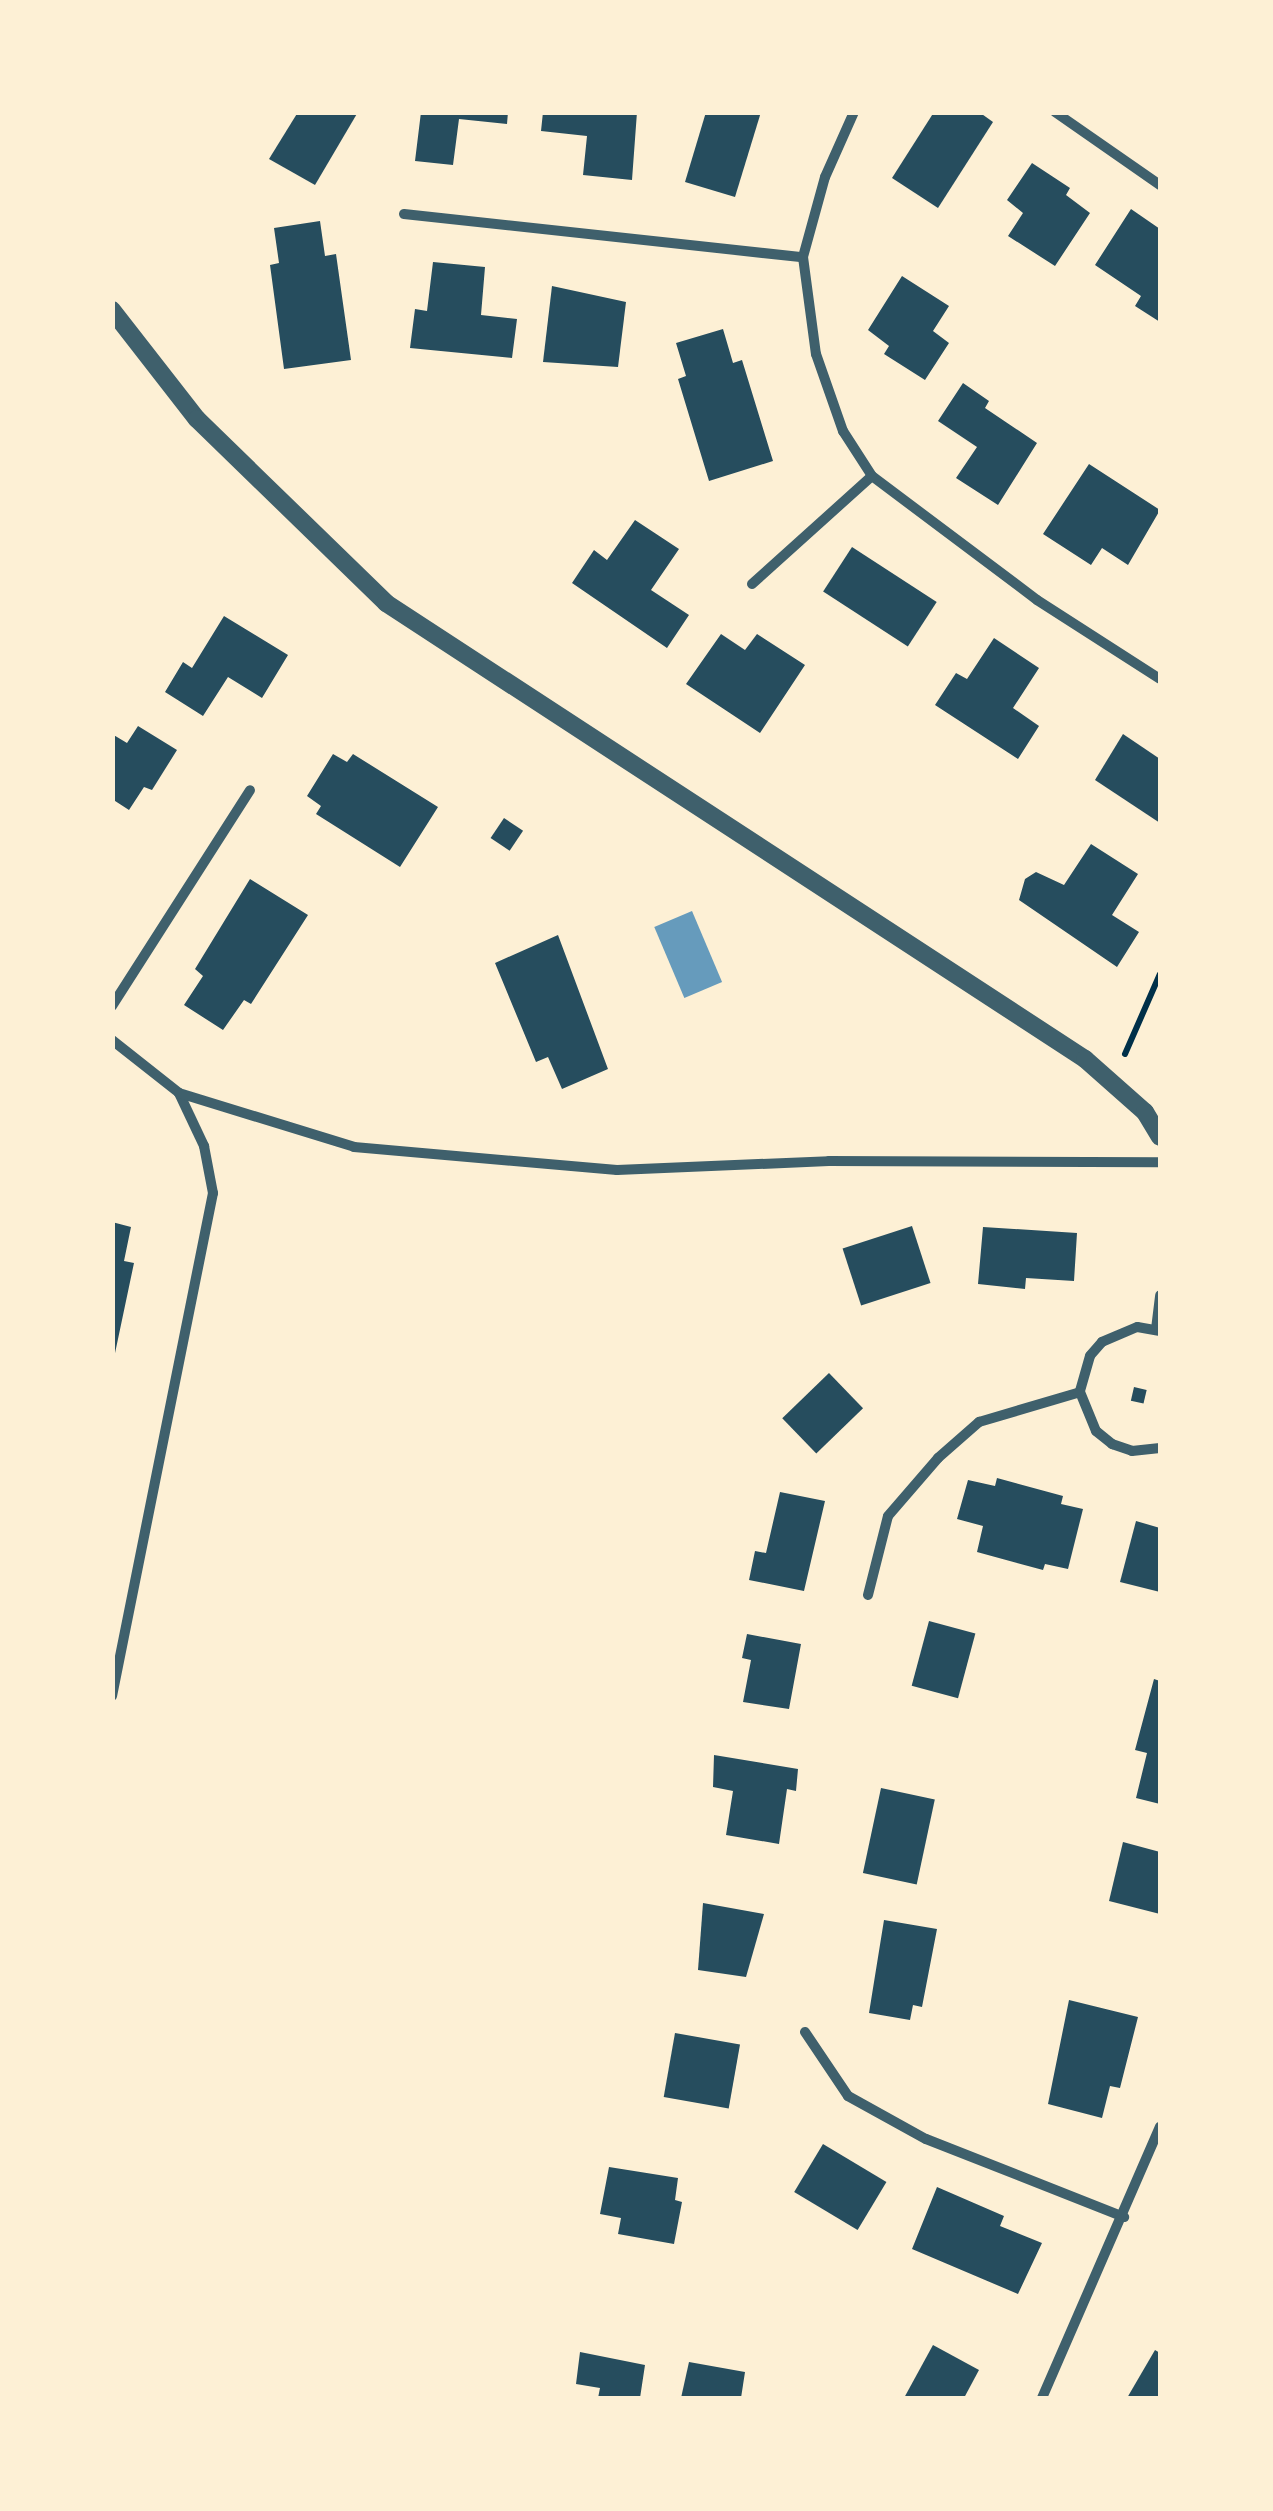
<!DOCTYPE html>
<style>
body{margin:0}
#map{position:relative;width:1273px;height:2511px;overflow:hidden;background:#fdf0d5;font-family:"Space Grotesk",sans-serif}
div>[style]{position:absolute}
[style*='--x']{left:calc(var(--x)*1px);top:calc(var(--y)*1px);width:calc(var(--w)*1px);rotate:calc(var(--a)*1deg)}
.water>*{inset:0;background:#669bbc;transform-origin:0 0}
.building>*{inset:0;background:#264d5e;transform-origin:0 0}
.path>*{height:6px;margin:-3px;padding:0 3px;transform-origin:3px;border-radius:3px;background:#003049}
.minor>*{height:10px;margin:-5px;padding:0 5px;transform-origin:5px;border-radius:5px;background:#3f606c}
.tertiary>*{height:18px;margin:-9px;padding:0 9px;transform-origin:9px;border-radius:9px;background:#3f606c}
span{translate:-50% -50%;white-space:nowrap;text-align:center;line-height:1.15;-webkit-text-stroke:9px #fdf0d5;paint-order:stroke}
.frame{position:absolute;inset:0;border:115px solid #fdf0d5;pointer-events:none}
</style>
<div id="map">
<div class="water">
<i style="left:692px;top:911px;width:77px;height:41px;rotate:67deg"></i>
</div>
<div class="building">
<i style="clip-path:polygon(298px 112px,358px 112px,315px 185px,269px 159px)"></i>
<i style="clip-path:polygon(421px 112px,508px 112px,507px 124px,459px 119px,453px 165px,415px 161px)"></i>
<i style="clip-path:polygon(543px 112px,637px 112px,632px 180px,583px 175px,587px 136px,541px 131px)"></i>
<i style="clip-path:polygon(706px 112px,761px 112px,735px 197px,685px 182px)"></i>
<i style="clip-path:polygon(934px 112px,979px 112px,993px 122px,938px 208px,892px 178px)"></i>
<i style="clip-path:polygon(1032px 163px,1070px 188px,1066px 195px,1090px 213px,1055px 266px,1008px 236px,1023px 213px,1007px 200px)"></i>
<i style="clip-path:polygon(1131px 209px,1160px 229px,1160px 322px,1135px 306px,1141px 296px,1095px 265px)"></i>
<i style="clip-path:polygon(320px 221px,325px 256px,336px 254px,351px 360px,284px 369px,270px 265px,279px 263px,274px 228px)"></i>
<i style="clip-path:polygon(433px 262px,485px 267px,481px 315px,517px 319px,512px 358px,410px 348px,415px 309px,427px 311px)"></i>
<i style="clip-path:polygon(902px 276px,949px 306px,933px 331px,949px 343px,925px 380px,884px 354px,889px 346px,868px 330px)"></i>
<i style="clip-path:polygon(552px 286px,626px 302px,618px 367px,543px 362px)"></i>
<i style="clip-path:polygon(723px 329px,733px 363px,742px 360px,773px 461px,709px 481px,678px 379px,686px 376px,676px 343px)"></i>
<i style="clip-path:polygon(963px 383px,989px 401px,985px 408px,1037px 443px,998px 505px,956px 478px,977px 447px,938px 421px)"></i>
<i style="clip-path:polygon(1089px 464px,1160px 510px,1128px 565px,1102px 548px,1091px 565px,1043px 534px)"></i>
<i style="clip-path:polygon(635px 520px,679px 549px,651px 590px,689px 615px,667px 648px,572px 583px,594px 550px,607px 560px)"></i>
<i style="left:852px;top:547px;width:101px;height:53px;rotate:33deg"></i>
<i style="clip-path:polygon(224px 616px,288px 655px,262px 698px,228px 677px,203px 716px,165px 692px,183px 662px,192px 668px)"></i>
<i style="clip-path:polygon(721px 634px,745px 650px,757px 634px,805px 665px,760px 733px,686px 684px)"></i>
<i style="clip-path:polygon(994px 638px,1039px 668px,1013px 708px,1039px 726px,1018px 759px,935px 705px,956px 673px,967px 679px)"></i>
<i style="clip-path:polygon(138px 726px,177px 750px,152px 790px,144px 787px,129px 810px,112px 799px,112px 734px,127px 743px)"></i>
<i style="clip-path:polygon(1123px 734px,1160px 759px,1160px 823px,1095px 780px)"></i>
<i style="clip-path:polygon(333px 754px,347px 762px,353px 754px,438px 807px,400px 867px,316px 814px,321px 806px,307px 796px)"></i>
<i style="left:504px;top:818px;width:23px;height:24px;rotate:34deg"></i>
<i style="clip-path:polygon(1091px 844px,1138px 874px,1112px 915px,1139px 932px,1117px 967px,1019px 900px,1025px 879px,1036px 872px,1064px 885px)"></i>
<i style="clip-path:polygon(250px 879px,308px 915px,251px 1004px,244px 1000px,223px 1030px,184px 1005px,203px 976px,195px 969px)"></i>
<i style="clip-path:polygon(558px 935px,608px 1069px,562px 1089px,548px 1057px,536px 1062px,495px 963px)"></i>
<i style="clip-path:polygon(112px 1222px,131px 1227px,124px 1261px,134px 1263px,114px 1358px)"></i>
<i style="left:912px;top:1226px;width:60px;height:73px;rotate:72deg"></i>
<i style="clip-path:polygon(983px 1227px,1077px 1233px,1074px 1281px,1026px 1278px,1025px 1289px,978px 1284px)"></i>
<i style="left:829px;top:1373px;width:49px;height:65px;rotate:46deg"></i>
<i style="left:1134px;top:1387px;width:13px;height:14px;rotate:13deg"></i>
<i style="clip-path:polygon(997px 1478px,1063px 1496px,1061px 1504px,1083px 1509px,1068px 1569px,1045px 1564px,1043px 1570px,977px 1552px,983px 1526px,957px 1519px,968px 1480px,995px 1486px)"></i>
<i style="clip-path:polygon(780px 1492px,825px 1501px,804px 1591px,749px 1580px,755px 1551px,766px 1553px)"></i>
<i style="clip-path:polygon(1136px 1521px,1160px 1528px,1160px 1592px,1120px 1582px)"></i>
<i style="left:929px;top:1621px;width:48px;height:67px;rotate:15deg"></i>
<i style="clip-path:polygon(747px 1634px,801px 1644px,789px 1709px,743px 1702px,751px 1660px,742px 1658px)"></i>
<i style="clip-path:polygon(1154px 1679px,1160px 1681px,1160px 1804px,1136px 1798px,1147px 1753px,1135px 1750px)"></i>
<i style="clip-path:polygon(714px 1755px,798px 1769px,796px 1791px,787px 1789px,779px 1844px,726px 1835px,733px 1791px,713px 1787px)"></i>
<i style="left:881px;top:1788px;width:55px;height:87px;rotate:12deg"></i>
<i style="clip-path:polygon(1123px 1842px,1160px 1852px,1160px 1914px,1109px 1901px)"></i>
<i style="clip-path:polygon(703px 1903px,764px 1914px,746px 1977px,698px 1970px)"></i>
<i style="clip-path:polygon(884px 1920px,937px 1929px,922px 2007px,913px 2005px,910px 2020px,869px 2013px)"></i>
<i style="clip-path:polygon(1069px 2000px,1138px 2017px,1120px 2088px,1110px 2086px,1102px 2118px,1048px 2104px)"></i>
<i style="left:675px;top:2033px;width:66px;height:65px;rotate:10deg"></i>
<i style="left:823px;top:2144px;width:74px;height:56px;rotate:31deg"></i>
<i style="clip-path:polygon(609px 2167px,678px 2178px,675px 2200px,682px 2202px,674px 2244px,618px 2234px,621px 2218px,600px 2214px)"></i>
<i style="clip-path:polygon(937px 2187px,1004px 2216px,1000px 2226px,1042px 2243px,1018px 2294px,912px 2249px)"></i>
<i style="clip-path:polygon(933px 2345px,979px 2370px,964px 2398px,904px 2398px)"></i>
<i style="clip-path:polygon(1155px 2350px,1160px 2353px,1160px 2398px,1127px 2398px)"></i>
<i style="clip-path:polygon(580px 2352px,645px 2365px,640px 2398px,598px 2398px,600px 2388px,576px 2384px)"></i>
<i style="clip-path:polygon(689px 2362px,745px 2372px,741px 2398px,681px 2398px)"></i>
</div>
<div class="path">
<i style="--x:1125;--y:1054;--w:87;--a:-66.4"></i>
</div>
<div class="minor">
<i style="--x:854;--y:112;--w:71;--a:114"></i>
<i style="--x:825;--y:177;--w:83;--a:105.4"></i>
<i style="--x:803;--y:257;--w:98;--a:82.4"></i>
<i style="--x:816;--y:354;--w:82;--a:70.7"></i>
<i style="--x:843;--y:431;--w:54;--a:57.2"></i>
<i style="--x:872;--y:476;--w:206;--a:36.9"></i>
<i style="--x:1037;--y:600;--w:146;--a:32.7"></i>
<i style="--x:1055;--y:112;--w:128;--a:34.8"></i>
<i style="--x:404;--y:214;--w:401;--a:6.2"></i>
<i style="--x:752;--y:584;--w:161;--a:-42"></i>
<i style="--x:112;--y:1006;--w:256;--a:-57.4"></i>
<i style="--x:112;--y:1040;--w:85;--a:38.3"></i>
<i style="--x:179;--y:1093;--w:59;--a:64.7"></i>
<i style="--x:204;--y:1146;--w:48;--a:79.2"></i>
<i style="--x:213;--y:1193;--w:513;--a:101.35"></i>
<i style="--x:179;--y:1093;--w:183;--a:17.1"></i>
<i style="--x:354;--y:1147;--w:264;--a:5"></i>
<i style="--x:617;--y:1170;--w:212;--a:-2.4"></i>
<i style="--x:829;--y:1161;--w:331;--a:0.2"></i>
<i style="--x:1156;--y:1329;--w:34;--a:-83"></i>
<i style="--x:1160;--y:1331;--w:23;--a:-170"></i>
<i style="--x:1137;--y:1327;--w:38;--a:157"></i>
<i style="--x:1102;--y:1342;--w:18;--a:131"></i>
<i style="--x:1090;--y:1356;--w:37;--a:106"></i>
<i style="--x:1080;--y:1392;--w:42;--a:67.7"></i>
<i style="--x:1096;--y:1431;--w:21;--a:39"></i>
<i style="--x:1112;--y:1444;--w:21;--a:19"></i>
<i style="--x:1132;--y:1451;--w:28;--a:-6"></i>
<i style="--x:868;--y:1595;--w:81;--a:-75.8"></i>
<i style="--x:888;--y:1516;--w:77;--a:-49.2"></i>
<i style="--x:938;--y:1458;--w:55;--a:-41.3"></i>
<i style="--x:979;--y:1422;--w:105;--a:-16.5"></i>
<i style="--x:805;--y:2032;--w:77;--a:56.1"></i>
<i style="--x:848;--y:2096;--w:89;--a:28.9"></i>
<i style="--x:926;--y:2139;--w:213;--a:21.5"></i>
<i style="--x:1042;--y:2398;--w:296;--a:-66.5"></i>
</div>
<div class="tertiary">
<i style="--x:112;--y:310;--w:138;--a:52.1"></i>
<i style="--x:197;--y:419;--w:264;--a:44.2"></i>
<i style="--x:386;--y:603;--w:835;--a:33.12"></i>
<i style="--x:1085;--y:1059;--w:80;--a:41.5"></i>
<i style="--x:1145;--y:1112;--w:29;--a:59"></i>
</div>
<div class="frame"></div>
</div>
